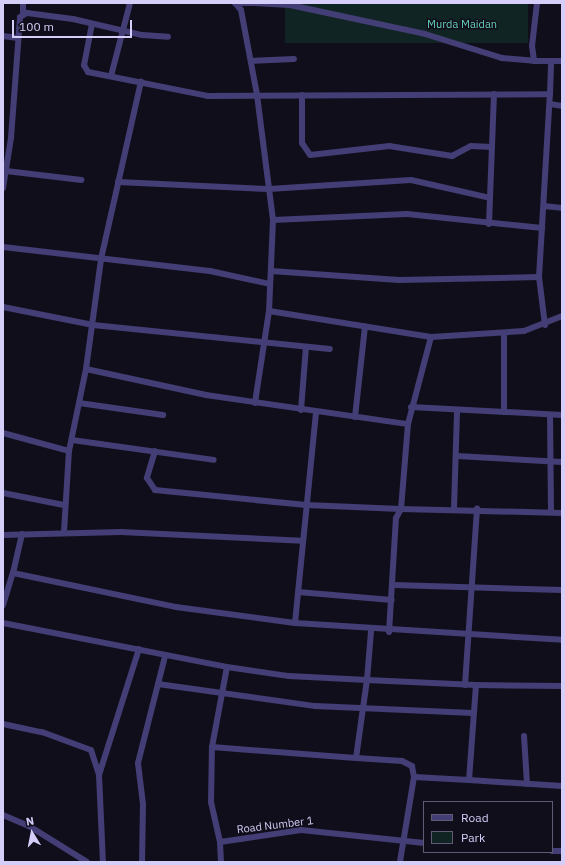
<!DOCTYPE html>
<style>
body{margin:0}
#map{position:relative;width:565px;height:865px;overflow:hidden;background:#110e1b;font-family:"IBM Plex Sans",sans-serif}
div>[style]{position:absolute}
[style*='--x']{left:calc(var(--x)*1px);top:calc(var(--y)*1px);width:calc(var(--w)*1px);rotate:calc(var(--a)*1deg)}
.green>*{inset:0;background:#112424;transform-origin:0 0}
.street>*{height:6px;margin:-3px;padding:0 3px;transform-origin:3px;border-radius:3px;background:#433e75}
span{translate:-50% -50%;white-space:nowrap;text-align:center;line-height:1.15;-webkit-text-stroke:3px #110e1b;paint-order:stroke}
.park-label{font-size:11px;color:#64cfb9}
.street-label{font-size:11px;color:#d5cef9}
.frame{position:absolute;inset:0;border:4px solid #d5cef9;pointer-events:none}
.legend{position:absolute;left:423px;top:801px;width:130px;height:52px;box-sizing:border-box;background:#110e1b;border:1px solid #5f5b74;margin:0;padding:5px 7px;list-style:none;font-size:12px;color:#d5cef9}
.legend li{display:flex;align-items:center;gap:8px;height:20px}
.legend b{width:20px;border:1px solid #5f5b74}
.north{position:absolute;left:12px;top:813px;width:40px;height:40px;-webkit-text-stroke:3px #110e1b;paint-order:stroke;rotate:350deg;font-size:11px;font-weight:700;line-height:16px;text-align:center;color:#d5cef9}
.north::after{content:'';display:block;margin:auto;width:14px;height:18px;background:#d5cef9;clip-path:polygon(50% 0,100% 100%,50% 72%,0 100%)}
.scale{position:absolute;left:12px;top:20px;width:120px;height:18px;box-sizing:border-box;border:2px solid #d5cef9;border-top:0;padding-left:5px;font-size:12px;line-height:14px;white-space:nowrap;color:#d5cef9;-webkit-text-stroke:3px #110e1b;paint-order:stroke}
</style>
<div id="map">
<div class="green">
<i style="left:285px;top:3px;width:243px;height:40px"></i>
</div>
<div class="street">
<i style="--x:23;--y:3;--w:12;--a:90"></i>
<i style="--x:235;--y:3;--w:9;--a:49"></i>
<i style="--x:241;--y:10;--w:86;--a:79.3"></i>
<i style="--x:257;--y:95;--w:126;--a:82.7"></i>
<i style="--x:273;--y:220;--w:91;--a:92.5"></i>
<i style="--x:269;--y:311;--w:93;--a:98.7"></i>
<i style="--x:235;--y:3;--w:18;--a:0"></i>
<i style="--x:254;--y:3;--w:36;--a:3"></i>
<i style="--x:290;--y:5;--w:138;--a:12.1"></i>
<i style="--x:425;--y:34;--w:81;--a:17.3"></i>
<i style="--x:502;--y:58;--w:32;--a:5"></i>
<i style="--x:537;--y:3;--w:43;--a:96.6"></i>
<i style="--x:532;--y:46;--w:15;--a:82"></i>
<i style="--x:534;--y:61;--w:28;--a:0"></i>
<i style="--x:92;--y:24;--w:42;--a:101"></i>
<i style="--x:84;--y:65;--w:8;--a:60"></i>
<i style="--x:88;--y:72;--w:122;--a:11.3"></i>
<i style="--x:208;--y:96;--w:342;--a:-0.3"></i>
<i style="--x:550;--y:94;--w:33;--a:-88"></i>
<i style="--x:3;--y:36;--w:15;--a:8"></i>
<i style="--x:251;--y:61;--w:43;--a:-2.7"></i>
<i style="--x:111;--y:76;--w:75;--a:-75.4"></i>
<i style="--x:302;--y:95;--w:48;--a:90"></i>
<i style="--x:302;--y:143;--w:14;--a:56"></i>
<i style="--x:310;--y:155;--w:80;--a:-6.5"></i>
<i style="--x:389;--y:146;--w:64;--a:9"></i>
<i style="--x:452;--y:156;--w:21;--a:-28"></i>
<i style="--x:471;--y:146;--w:21;--a:3"></i>
<i style="--x:550;--y:104;--w:12;--a:9"></i>
<i style="--x:6;--y:171;--w:76;--a:6.8"></i>
<i style="--x:118;--y:182;--w:151;--a:2.7"></i>
<i style="--x:269;--y:189;--w:142;--a:-3.6"></i>
<i style="--x:411;--y:180;--w:81;--a:12.8"></i>
<i style="--x:3;--y:188;--w:51;--a:-80.9"></i>
<i style="--x:11;--y:138;--w:121;--a:-85.7"></i>
<i style="--x:20;--y:17;--w:8;--a:-30"></i>
<i style="--x:27;--y:13;--w:46;--a:7.4"></i>
<i style="--x:73;--y:19;--w:71;--a:13.1"></i>
<i style="--x:142;--y:35;--w:26;--a:4"></i>
<i style="--x:544;--y:206;--w:18;--a:6"></i>
<i style="--x:273;--y:220;--w:134;--a:-2.6"></i>
<i style="--x:407;--y:214;--w:136;--a:5.9"></i>
<i style="--x:489;--y:224;--w:130;--a:-87.8"></i>
<i style="--x:3;--y:247;--w:208;--a:6.6"></i>
<i style="--x:210;--y:271;--w:61;--a:12.2"></i>
<i style="--x:271;--y:271;--w:128;--a:4"></i>
<i style="--x:399;--y:280;--w:140;--a:-1.2"></i>
<i style="--x:3;--y:307;--w:92;--a:11.3"></i>
<i style="--x:93;--y:325;--w:238;--a:5.8"></i>
<i style="--x:269;--y:311;--w:164;--a:9.1"></i>
<i style="--x:431;--y:337;--w:93;--a:-3.7"></i>
<i style="--x:524;--y:331;--w:41;--a:-21.5"></i>
<i style="--x:545;--y:325;--w:48;--a:-97.1"></i>
<i style="--x:539;--y:277;--w:183;--a:-86.6"></i>
<i style="--x:504;--y:334;--w:78;--a:90"></i>
<i style="--x:86;--y:369;--w:123;--a:12.2"></i>
<i style="--x:206;--y:395;--w:204;--a:8.2"></i>
<i style="--x:79;--y:403;--w:85;--a:8.1"></i>
<i style="--x:411;--y:407;--w:151;--a:3"></i>
<i style="--x:301;--y:410;--w:63;--a:-85.5"></i>
<i style="--x:550;--y:415;--w:97;--a:89.4"></i>
<i style="--x:355;--y:417;--w:91;--a:-83.7"></i>
<i style="--x:3;--y:433;--w:68;--a:15.3"></i>
<i style="--x:72;--y:440;--w:143;--a:8"></i>
<i style="--x:155;--y:451;--w:28;--a:107"></i>
<i style="--x:147;--y:478;--w:14;--a:56"></i>
<i style="--x:155;--y:490;--w:152;--a:5.7"></i>
<i style="--x:306;--y:505;--w:95;--a:2.4"></i>
<i style="--x:401;--y:509;--w:85;--a:-85.3"></i>
<i style="--x:408;--y:424;--w:90;--a:-75.2"></i>
<i style="--x:457;--y:456;--w:105;--a:3.3"></i>
<i style="--x:3;--y:493;--w:62;--a:11.1"></i>
<i style="--x:454;--y:508;--w:98;--a:-88.2"></i>
<i style="--x:64;--y:532;--w:81;--a:-86.5"></i>
<i style="--x:69;--y:451;--w:84;--a:-78.3"></i>
<i style="--x:86;--y:369;--w:111;--a:-82.2"></i>
<i style="--x:101;--y:259;--w:182;--a:-77.3"></i>
<i style="--x:3;--y:535;--w:118;--a:-1.5"></i>
<i style="--x:121;--y:532;--w:181;--a:2.8"></i>
<i style="--x:13;--y:573;--w:40;--a:-77"></i>
<i style="--x:394;--y:585;--w:168;--a:1.7"></i>
<i style="--x:298;--y:592;--w:94;--a:4.9"></i>
<i style="--x:3;--y:605;--w:34;--a:-73"></i>
<i style="--x:13;--y:573;--w:167;--a:11.8"></i>
<i style="--x:176;--y:607;--w:120;--a:7.7"></i>
<i style="--x:295;--y:623;--w:268;--a:3.6"></i>
<i style="--x:3;--y:623;--w:228;--a:11.1"></i>
<i style="--x:227;--y:667;--w:63;--a:8.3"></i>
<i style="--x:289;--y:676;--w:78;--a:2.9"></i>
<i style="--x:367;--y:680;--w:49;--a:-85.3"></i>
<i style="--x:295;--y:623;--w:212;--a:-84.3"></i>
<i style="--x:389;--y:632;--w:114;--a:-86.5"></i>
<i style="--x:396;--y:518;--w:10;--a:-61"></i>
<i style="--x:401;--y:509;--w:161;--a:1.4"></i>
<i style="--x:158;--y:684;--w:159;--a:8"></i>
<i style="--x:315;--y:706;--w:158;--a:2.5"></i>
<i style="--x:465;--y:685;--w:177;--a:-86.1"></i>
<i style="--x:476;--y:685;--w:86;--a:0.7"></i>
<i style="--x:3;--y:724;--w:40;--a:12"></i>
<i style="--x:42;--y:732;--w:52;--a:20.2"></i>
<i style="--x:91;--y:750;--w:26;--a:72"></i>
<i style="--x:99;--y:775;--w:87;--a:87.4"></i>
<i style="--x:524;--y:736;--w:48;--a:86.4"></i>
<i style="--x:212;--y:747;--w:81;--a:-79.4"></i>
<i style="--x:356;--y:758;--w:46;--a:3.7"></i>
<i style="--x:402;--y:761;--w:11;--a:27"></i>
<i style="--x:412;--y:766;--w:11;--a:80"></i>
<i style="--x:414;--y:777;--w:86;--a:99.4"></i>
<i style="--x:99;--y:775;--w:132;--a:-72.4"></i>
<i style="--x:414;--y:777;--w:55;--a:3.1"></i>
<i style="--x:3;--y:815;--w:28;--a:23"></i>
<i style="--x:29;--y:826;--w:68;--a:31.8"></i>
<i style="--x:220;--y:842;--w:41;--a:-102.7"></i>
<i style="--x:211;--y:802;--w:55;--a:-89"></i>
<i style="--x:212;--y:747;--w:144;--a:4.4"></i>
<i style="--x:356;--y:758;--w:79;--a:-82"></i>
<i style="--x:367;--y:680;--w:109;--a:2.6"></i>
<i style="--x:476;--y:685;--w:95;--a:94.2"></i>
<i style="--x:469;--y:780;--w:93;--a:3.7"></i>
<i style="--x:552;--y:851;--w:10;--a:0"></i>
<i style="--x:142;--y:862;--w:58;--a:-89"></i>
<i style="--x:143;--y:804;--w:41;--a:-97"></i>
<i style="--x:138;--y:763;--w:110;--a:-75.8"></i>
<i style="--x:221;--y:862;--w:20;--a:-93"></i>
<i style="--x:220;--y:842;--w:82;--a:-8.4"></i>
<i style="--x:301;--y:830;--w:124;--a:6"></i>
</div>
<div class="park-label">
<span style="left:462px;top:24px">Murda Maidan</span>
</div>
<div class="street-label">
<span style="left:275px;top:825px;rotate:-7deg">Road Number 1</span>
</div>
<div class="frame"></div>
<ul class="legend">
<li><b style="height:5px;background:#433e75"></b>Road</li>
<li><b style="height:11px;background:#112424"></b>Park</li>
</ul>
<div class="north">N</div>
<div class="scale">100 m</div>
</div>
